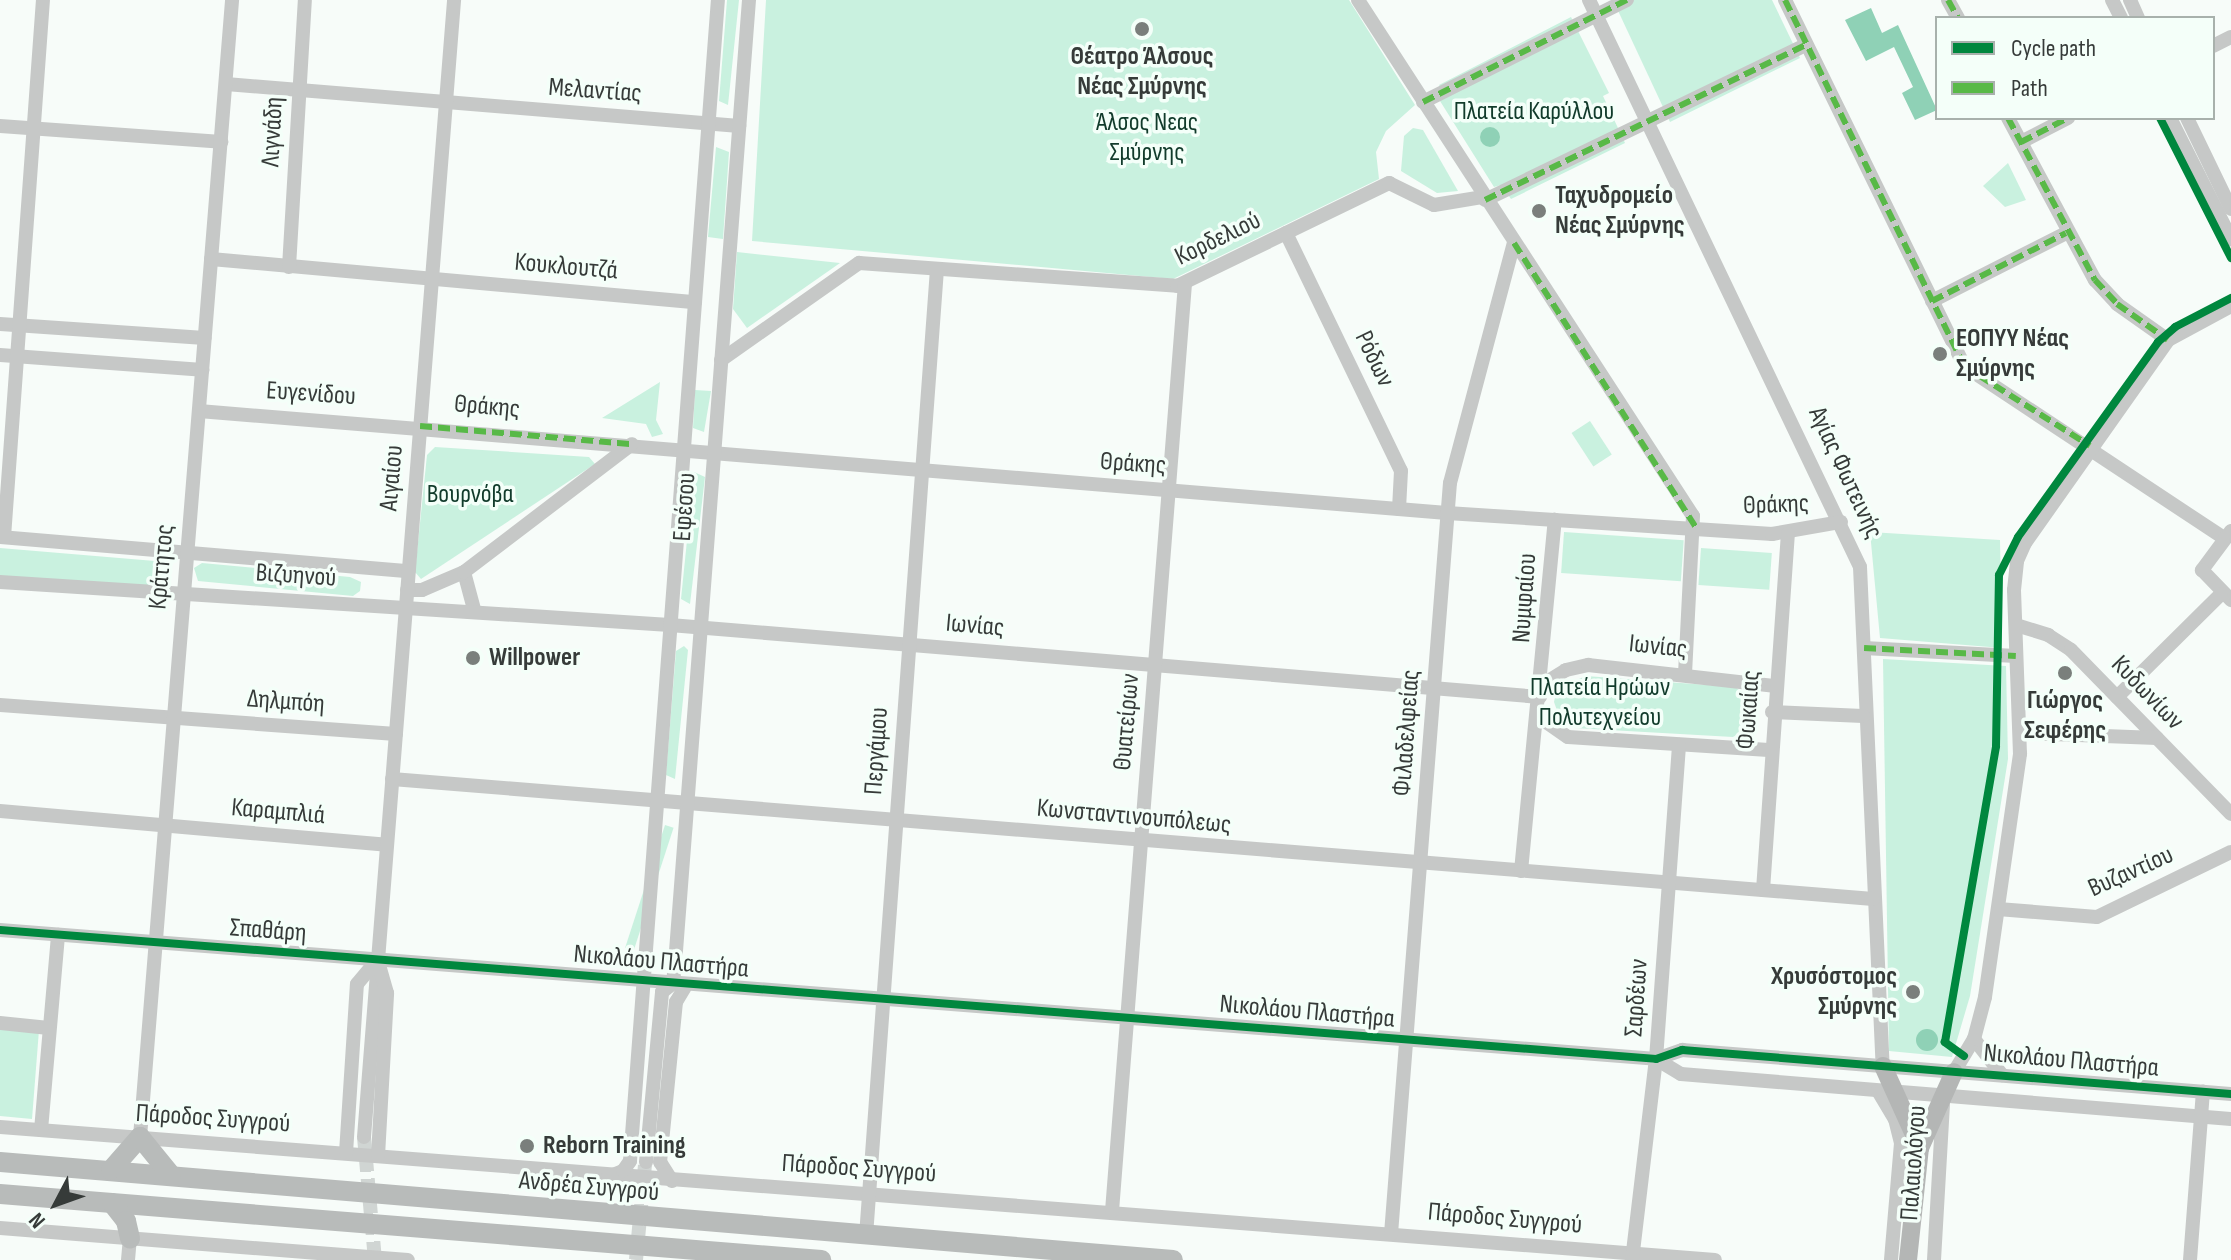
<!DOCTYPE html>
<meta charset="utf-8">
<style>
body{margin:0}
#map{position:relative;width:2231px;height:1260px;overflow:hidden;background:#f7fcf9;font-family:"Sofia Sans Condensed",sans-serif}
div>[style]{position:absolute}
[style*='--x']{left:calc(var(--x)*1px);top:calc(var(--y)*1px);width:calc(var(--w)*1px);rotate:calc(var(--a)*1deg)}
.green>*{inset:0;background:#c9f1df;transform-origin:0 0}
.water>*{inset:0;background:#8fd1b6}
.round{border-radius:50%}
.minor-tunnel>*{height:14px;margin-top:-7px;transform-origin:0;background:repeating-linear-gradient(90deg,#d0d5d3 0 14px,transparent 0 21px)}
.minor>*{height:14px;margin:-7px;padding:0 7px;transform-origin:7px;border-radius:7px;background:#c6c8c7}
.major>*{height:18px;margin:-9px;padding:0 9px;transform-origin:9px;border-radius:9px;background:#b4b6b5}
.highway>*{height:20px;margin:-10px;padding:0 10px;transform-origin:10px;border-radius:10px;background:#b8bbba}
.quiet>*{height:6px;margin-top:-3px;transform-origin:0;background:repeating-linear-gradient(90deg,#58b947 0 12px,transparent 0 18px)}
.cycleway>*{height:8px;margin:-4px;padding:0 4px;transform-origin:4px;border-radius:4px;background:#00873e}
.dots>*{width:22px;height:22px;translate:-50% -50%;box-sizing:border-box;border:4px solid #f4fff9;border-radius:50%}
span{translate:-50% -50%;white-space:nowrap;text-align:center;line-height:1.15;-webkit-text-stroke:7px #f4fff9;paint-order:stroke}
.poi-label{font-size:26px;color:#363b39;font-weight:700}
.left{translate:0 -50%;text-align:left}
.right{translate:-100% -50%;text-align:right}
.street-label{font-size:26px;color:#363b39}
.park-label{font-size:26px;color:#113b2b}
.legend{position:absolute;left:1935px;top:16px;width:280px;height:104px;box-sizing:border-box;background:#f4fff9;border:2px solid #a8b1ac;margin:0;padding:10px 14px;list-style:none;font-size:24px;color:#363b39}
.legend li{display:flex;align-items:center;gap:16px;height:40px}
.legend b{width:40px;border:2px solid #a8b1ac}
.north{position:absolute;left:16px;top:1164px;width:80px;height:80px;-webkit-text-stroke:6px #f4fff9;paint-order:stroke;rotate:229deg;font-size:22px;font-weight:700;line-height:32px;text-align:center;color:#363b39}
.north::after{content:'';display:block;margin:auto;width:28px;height:36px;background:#363b39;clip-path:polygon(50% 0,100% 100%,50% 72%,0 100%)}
</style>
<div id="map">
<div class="green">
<i style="clip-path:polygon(727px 0,739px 0,728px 105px,719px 101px)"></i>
<i style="clip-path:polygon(766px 0,1349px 0,1415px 105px,1386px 131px,1376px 152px,1379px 179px,1173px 279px,752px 241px)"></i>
<i style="clip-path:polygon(1613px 0,1772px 0,1800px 58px,1670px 122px)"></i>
<i style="clip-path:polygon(1571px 17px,1609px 93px,1603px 96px,1625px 143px,1511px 199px,1501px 185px,1494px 187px,1440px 101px,1446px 96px,1439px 85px)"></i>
<i style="clip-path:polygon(1413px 128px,1423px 130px,1458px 191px,1437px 193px,1401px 171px,1404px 136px)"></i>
<i style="clip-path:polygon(716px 147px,729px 152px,723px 239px,708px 237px)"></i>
<i style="clip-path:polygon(2008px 163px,2026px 200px,2005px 207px,1983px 186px)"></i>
<i style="clip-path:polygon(737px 252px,840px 263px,747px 328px,733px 309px)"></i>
<i style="clip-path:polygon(660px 382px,656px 420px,663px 434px,652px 437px,646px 424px,602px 418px)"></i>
<i style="clip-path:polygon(695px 390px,711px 391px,704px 432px,693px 428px)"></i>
<i style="left:1590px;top:421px;width:40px;height:22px;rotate:57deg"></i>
<i style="clip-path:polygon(435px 447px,589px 457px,595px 464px,421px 579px,415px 572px,427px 455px)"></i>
<i style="clip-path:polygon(694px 472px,705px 477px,690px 604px,681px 599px)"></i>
<i style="left:1564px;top:532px;width:120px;height:41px;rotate:4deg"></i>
<i style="clip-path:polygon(1870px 532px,2000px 540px,2002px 648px,1880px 638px)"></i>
<i style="clip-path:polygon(0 548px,155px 561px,167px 570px,167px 583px,156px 590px,0 578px)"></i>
<i style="left:1701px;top:548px;width:71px;height:37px;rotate:4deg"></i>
<i style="clip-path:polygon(202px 563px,350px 577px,361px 582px,360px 591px,353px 596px,198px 581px,194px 568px)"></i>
<i style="clip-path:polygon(684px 646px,688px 650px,675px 779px,666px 775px,676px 651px)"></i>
<i style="clip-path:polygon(1883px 659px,2006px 666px,2008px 759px,1970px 996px,1952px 1057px,1889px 1051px)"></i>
<i style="clip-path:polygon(1586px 676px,1735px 687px,1746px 695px,1752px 719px,1746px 731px,1733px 737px,1574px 728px,1560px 719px,1554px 702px,1557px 688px)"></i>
<i style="left:665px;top:825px;width:9px;height:129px;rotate:18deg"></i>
<i style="clip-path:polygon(0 1027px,39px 1030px,32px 1119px,0 1116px)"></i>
</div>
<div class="water">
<i style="clip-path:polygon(1871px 8px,1882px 33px,1898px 25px,1937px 110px,1915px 120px,1902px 93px,1913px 87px,1894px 47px,1866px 61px,1845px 20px)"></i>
<i class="round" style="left:1480px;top:127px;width:20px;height:20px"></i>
<i class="round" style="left:1916px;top:1029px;width:22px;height:22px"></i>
</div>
<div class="minor-tunnel">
<i style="--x:364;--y:1137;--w:123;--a:84.9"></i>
<i style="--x:636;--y:1260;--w:95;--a:-84.6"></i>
</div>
<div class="minor">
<i style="--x:1358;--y:0;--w:615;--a:57.01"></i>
<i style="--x:1693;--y:516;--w:158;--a:92.9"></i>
<i style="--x:1589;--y:0;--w:628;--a:64.45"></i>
<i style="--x:1860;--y:567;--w:500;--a:87.4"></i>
<i style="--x:1785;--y:0;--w:407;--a:63.9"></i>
<i style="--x:1964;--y:366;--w:312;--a:33.5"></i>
<i style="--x:1948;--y:0;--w:21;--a:61"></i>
<i style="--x:2112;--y:0;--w:20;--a:63"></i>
<i style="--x:2130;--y:0;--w:20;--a:66"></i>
<i style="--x:2213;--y:46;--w:20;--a:-27"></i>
<i style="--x:226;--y:84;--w:515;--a:4.68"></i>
<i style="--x:1423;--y:102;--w:228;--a:-26.6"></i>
<i style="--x:2008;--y:118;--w:184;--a:61.8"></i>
<i style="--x:2095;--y:280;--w:33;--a:47"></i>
<i style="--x:2117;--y:304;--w:62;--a:35.2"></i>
<i style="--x:2170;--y:118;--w:136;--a:63.2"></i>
<i style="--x:2187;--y:118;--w:101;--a:64.2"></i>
<i style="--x:0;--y:126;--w:222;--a:4.1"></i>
<i style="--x:2021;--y:142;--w:53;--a:-27.1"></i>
<i style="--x:1485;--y:200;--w:356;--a:-25.8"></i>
<i style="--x:1286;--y:233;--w:264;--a:64.2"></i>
<i style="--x:1401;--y:471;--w:38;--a:93"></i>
<i style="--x:211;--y:259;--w:486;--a:5.1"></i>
<i style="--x:289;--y:267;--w:267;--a:-86.6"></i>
<i style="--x:1932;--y:301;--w:150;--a:-26.9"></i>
<i style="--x:0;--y:324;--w:205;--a:3.9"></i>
<i style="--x:0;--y:355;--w:203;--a:4.2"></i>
<i style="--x:721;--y:360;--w:169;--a:-35.1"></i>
<i style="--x:859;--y:263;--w:319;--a:4.1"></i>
<i style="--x:1177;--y:286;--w:236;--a:-25.9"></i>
<i style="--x:1389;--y:183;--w:50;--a:26.1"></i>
<i style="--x:1434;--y:205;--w:50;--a:-9.3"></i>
<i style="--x:199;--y:411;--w:1252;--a:4.67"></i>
<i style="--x:1447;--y:513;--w:326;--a:3.7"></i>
<i style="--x:1772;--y:534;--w:70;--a:-9.9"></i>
<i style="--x:2231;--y:531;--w:49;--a:126.6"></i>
<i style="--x:2202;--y:570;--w:42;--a:46"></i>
<i style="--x:0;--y:537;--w:410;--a:4.8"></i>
<i style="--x:4;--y:537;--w:538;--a:-85.85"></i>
<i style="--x:464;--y:572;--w:39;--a:75"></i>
<i style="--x:0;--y:582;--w:671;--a:3.67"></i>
<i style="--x:670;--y:625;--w:873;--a:4.73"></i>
<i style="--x:407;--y:590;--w:15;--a:0"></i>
<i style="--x:422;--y:590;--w:46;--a:-23.2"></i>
<i style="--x:464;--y:572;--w:211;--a:-37.3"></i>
<i style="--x:2016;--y:625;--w:34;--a:17"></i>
<i style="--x:2048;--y:635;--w:27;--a:33"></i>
<i style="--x:2071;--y:650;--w:229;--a:45.7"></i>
<i style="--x:1864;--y:648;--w:152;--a:3"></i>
<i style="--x:1542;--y:685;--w:28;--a:-32"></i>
<i style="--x:1566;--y:670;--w:23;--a:-13"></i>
<i style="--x:1588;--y:665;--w:187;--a:6.4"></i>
<i style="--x:2117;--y:697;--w:146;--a:-44.7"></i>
<i style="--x:0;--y:705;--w:397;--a:4.2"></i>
<i style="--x:1772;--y:712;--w:91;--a:2.5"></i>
<i style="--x:1539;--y:717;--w:35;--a:35"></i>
<i style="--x:1568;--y:737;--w:201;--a:3.7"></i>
<i style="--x:2022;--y:733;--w:135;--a:2.1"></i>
<i style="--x:392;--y:779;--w:1486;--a:4.63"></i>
<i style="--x:0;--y:811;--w:388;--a:5"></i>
<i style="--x:1521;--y:871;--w:353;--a:-84.5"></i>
<i style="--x:1763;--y:890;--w:357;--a:-86"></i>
<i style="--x:1998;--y:909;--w:99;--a:4.6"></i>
<i style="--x:2097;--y:917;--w:149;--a:-25.9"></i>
<i style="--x:0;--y:930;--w:1661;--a:4.45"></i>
<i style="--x:1656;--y:1059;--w:28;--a:-19"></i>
<i style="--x:1682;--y:1050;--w:551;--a:4.58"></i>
<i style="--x:662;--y:992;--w:14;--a:-39"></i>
<i style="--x:673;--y:983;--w:19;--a:-84"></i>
<i style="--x:675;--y:964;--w:967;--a:-85.61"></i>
<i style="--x:0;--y:1023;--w:49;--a:5.8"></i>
<i style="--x:1974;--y:1039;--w:46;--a:52.1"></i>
<i style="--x:1656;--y:1059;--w:29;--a:31"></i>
<i style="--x:1681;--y:1074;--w:552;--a:4.68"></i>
<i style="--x:1954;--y:1072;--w:39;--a:-59"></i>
<i style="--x:1974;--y:1039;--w:43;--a:-75.3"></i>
<i style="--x:1985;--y:997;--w:246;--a:-81.8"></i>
<i style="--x:2020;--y:754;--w:164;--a:-92.1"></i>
<i style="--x:2014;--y:590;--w:29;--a:-84"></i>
<i style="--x:2017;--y:561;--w:20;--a:-66"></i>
<i style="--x:2025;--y:543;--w:248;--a:-54.8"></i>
<i style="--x:2168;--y:340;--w:72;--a:-28.4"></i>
<i style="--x:1878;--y:1091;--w:33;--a:59"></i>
<i style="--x:1895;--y:1119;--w:25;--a:76"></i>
<i style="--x:1901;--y:1143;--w:117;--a:94.9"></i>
<i style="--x:0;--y:1127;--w:1720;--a:4.43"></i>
<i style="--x:41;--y:1130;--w:196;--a:-85"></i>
<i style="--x:140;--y:1137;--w:1141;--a:-85.37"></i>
<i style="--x:364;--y:1137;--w:1141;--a:-85.47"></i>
<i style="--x:346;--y:1153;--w:169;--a:-86.3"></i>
<i style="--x:357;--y:984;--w:31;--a:-50"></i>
<i style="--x:378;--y:1156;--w:163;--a:-86.8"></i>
<i style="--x:387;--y:993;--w:26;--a:-106"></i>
<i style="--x:646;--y:1162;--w:171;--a:-84.6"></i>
<i style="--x:608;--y:1177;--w:16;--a:-22"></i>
<i style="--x:623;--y:1171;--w:12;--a:-55"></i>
<i style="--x:630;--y:1161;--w:1164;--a:-85.67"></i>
<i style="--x:672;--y:1181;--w:22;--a:-122"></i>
<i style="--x:660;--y:1162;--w:161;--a:-84.3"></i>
<i style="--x:676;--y:1002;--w:21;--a:-59"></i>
<i style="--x:1112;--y:1211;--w:930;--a:-85.5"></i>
<i style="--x:0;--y:1228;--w:409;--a:4.5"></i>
<i style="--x:1391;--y:1234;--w:753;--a:-85.51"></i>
<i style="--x:1450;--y:483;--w:248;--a:-75.1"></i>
<i style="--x:866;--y:1236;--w:969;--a:-85.8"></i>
<i style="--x:128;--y:1260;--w:21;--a:-85"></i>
<i style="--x:1632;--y:1260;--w:202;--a:-83.2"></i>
<i style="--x:1656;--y:1059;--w:315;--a:-85.8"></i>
<i style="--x:1934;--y:1260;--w:155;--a:-86.7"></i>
<i style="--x:2190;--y:1260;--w:169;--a:-85.6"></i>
</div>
<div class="major">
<i style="--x:1883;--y:1066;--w:90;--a:65.7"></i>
<i style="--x:1908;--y:1260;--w:113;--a:-83.9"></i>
<i style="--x:1920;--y:1148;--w:83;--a:-65.9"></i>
</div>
<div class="highway">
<i style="--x:0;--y:1162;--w:1177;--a:4.78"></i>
<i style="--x:111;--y:1170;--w:44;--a:-48.7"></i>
<i style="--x:140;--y:1137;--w:49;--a:50.8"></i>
<i style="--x:0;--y:1194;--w:824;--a:4.6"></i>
<i style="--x:112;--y:1203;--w:23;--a:52"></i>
<i style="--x:126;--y:1221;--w:18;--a:77"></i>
</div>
<div class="quiet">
<i style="--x:1785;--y:0;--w:407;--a:63.9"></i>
<i style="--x:1964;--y:366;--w:149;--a:32.4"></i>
<i style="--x:1948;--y:0;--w:21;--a:61"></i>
<i style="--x:1423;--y:102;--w:228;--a:-26.6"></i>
<i style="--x:2008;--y:118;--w:184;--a:61.8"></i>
<i style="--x:2095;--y:280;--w:33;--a:47"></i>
<i style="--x:2117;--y:304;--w:62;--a:35.2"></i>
<i style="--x:2021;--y:142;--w:53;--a:-27.1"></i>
<i style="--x:1485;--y:200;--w:356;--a:-25.8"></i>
<i style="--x:1514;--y:243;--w:338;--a:57.4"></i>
<i style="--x:1932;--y:301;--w:150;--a:-26.9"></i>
<i style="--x:420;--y:426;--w:213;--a:4.9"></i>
<i style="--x:1864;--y:648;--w:152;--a:3"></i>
</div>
<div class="cycleway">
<i style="--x:2160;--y:118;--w:157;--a:63.1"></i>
<i style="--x:0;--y:930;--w:1661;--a:4.45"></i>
<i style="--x:1656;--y:1059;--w:28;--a:-19"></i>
<i style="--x:1682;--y:1050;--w:551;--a:4.58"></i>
<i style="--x:1964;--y:1056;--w:24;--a:-144"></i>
<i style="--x:1945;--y:1042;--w:300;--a:-80.2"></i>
<i style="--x:1996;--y:746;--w:171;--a:-89"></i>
<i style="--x:1999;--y:575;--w:42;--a:-63.4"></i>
<i style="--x:2018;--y:537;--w:240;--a:-54.3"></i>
<i style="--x:2158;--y:342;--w:23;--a:-41"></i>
<i style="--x:2175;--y:327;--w:63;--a:-27.4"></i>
</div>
<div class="dots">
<i style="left:1142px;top:29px;background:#7a7f7c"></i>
<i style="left:1539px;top:211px;background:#7a7f7c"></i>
<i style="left:1940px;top:354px;background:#7a7f7c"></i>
<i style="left:473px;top:658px;background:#7a7f7c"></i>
<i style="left:2065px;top:673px;background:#7a7f7c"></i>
<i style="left:1913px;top:992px;background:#7a7f7c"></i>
<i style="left:527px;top:1146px;background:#7a7f7c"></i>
</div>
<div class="poi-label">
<span style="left:1142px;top:72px">Θέατρο Άλσους<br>Νέας Σμύρνης</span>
<span class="left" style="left:1555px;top:211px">Ταχυδρομείο<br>Νέας Σμύρνης</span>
<span class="left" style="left:1956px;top:354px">ΕΟΠΥΥ Νέας<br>Σμύρνης</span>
<span class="left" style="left:489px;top:658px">Willpower</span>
<span style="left:2065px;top:716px">Γιώργος<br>Σεφέρης</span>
<span class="right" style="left:1897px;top:992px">Χρυσόστομος<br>Σμύρνης</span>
<span class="left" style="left:543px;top:1146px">Reborn Training</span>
</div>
<div class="street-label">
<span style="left:595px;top:91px;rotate:4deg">Μελαντίας</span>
<span style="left:273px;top:132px;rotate:-87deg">Λιγνάδη</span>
<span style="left:1218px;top:239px;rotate:-26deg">Κορδελιού</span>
<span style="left:566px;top:267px;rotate:5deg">Κουκλουτζά</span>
<span style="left:1374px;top:359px;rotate:64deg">Ρόδων</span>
<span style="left:311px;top:394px;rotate:4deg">Ευγενίδου</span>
<span style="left:487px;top:407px;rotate:5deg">Θράκης</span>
<span style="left:1133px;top:464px;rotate:4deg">Θράκης</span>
<span style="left:1845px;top:473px;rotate:65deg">Αγίας Φωτεινής</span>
<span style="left:392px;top:478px;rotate:-85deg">Αιγαίου</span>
<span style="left:1776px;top:505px;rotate:-2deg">Θράκης</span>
<span style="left:685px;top:507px;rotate:-86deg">Εφέσου</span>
<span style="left:162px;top:567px;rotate:-85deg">Κράτητος</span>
<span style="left:296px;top:576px;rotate:4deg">Βιζυηνού</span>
<span style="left:1525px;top:598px;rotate:-86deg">Νυμφαίου</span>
<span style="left:975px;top:626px;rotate:5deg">Ιωνίας</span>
<span style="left:1658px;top:647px;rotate:6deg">Ιωνίας</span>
<span style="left:2147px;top:693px;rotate:46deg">Κυδωνίων</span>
<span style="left:286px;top:702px;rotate:4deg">Δηλμπόη</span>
<span style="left:1749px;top:710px;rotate:-86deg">Φωκαίας</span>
<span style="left:1127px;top:722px;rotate:-85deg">Θυατείρων</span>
<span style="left:1407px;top:733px;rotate:-86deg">Φιλαδελφείας</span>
<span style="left:877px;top:751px;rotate:-86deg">Περγάμου</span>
<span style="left:278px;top:812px;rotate:5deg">Καραμπλιά</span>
<span style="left:1134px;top:817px;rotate:5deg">Κωνσταντινουπόλεως</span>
<span style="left:2131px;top:872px;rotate:-24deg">Βυζαντίου</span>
<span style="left:268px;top:931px;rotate:4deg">Σπαθάρη</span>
<span style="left:661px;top:962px;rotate:5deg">Νικολάου Πλαστήρα</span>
<span style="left:1637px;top:998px;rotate:-86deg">Σαρδέων</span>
<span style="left:1307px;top:1012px;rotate:5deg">Νικολάου Πλαστήρα</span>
<span style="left:2071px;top:1061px;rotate:5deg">Νικολάου Πλαστήρα</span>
<span style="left:213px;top:1119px;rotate:4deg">Πάροδος Συγγρού</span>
<span style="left:1914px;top:1163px;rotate:-86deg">Παλαιολόγου</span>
<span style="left:859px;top:1169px;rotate:4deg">Πάροδος Συγγρού</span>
<span style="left:589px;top:1187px;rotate:5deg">Ανδρέα Συγγρού</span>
<span style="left:1505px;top:1219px;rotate:5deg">Πάροδος Συγγρού</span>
</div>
<div class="park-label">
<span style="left:1534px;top:112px">Πλατεία Καρύλλου</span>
<span style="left:1147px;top:138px">Άλσος Νεας<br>Σμύρνης</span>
<span style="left:470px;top:495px">Βουρνόβα</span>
<span style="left:1600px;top:703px">Πλατεία Ηρώων<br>Πολυτεχνείου</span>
</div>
<ul class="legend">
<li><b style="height:10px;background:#00873e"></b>Cycle path</li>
<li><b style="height:10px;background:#58b947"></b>Path</li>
</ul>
<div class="north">N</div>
</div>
